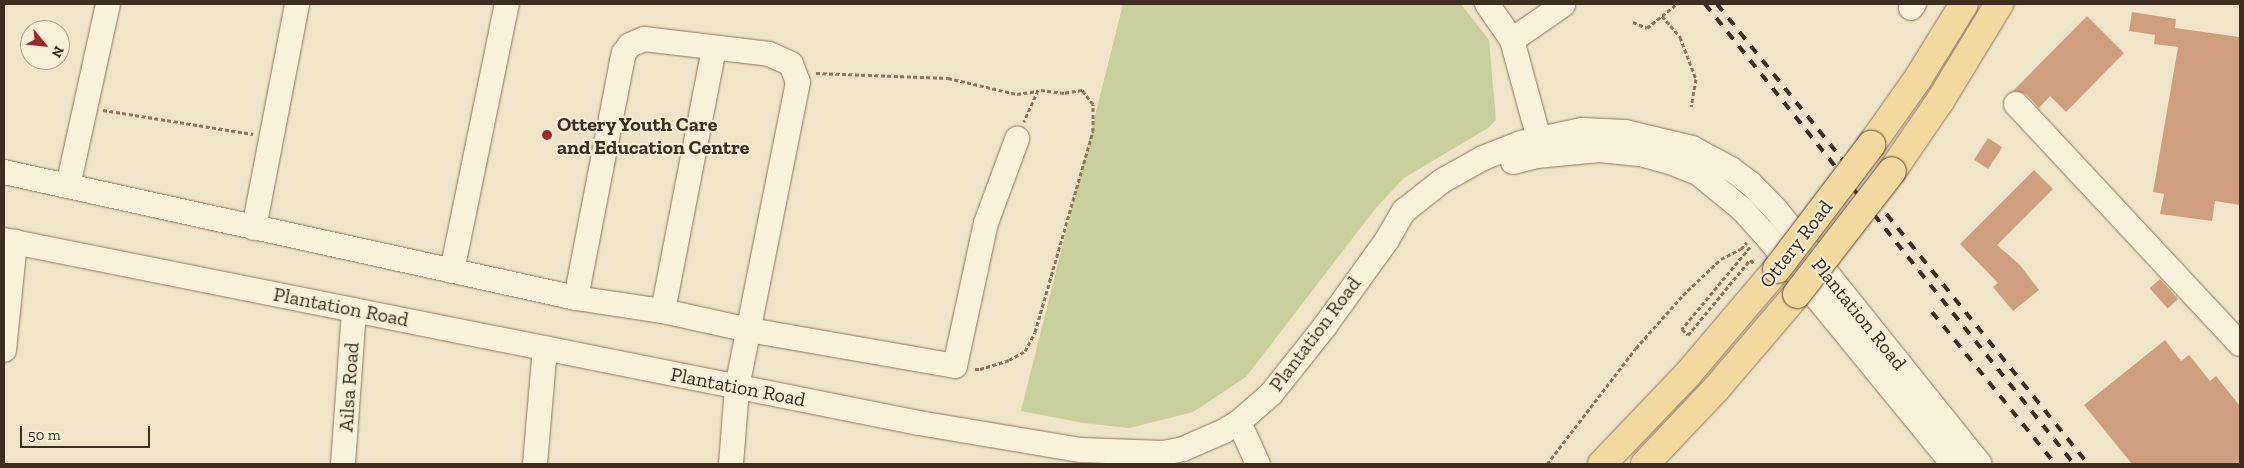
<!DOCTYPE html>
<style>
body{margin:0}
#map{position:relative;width:2244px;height:468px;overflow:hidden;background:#f0e4c8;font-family:"Zilla Slab",serif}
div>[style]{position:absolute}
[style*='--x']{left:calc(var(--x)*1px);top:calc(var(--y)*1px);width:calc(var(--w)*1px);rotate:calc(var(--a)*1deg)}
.green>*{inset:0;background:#c9cf9b}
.building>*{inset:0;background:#cf9f7d;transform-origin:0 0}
.path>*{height:3px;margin-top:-1.5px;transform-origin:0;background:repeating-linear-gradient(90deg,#8d765c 0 4px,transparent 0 6.5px)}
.roads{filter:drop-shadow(0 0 1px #8d765c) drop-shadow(0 0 1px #8d765c)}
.minor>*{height:24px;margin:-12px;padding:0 12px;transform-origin:12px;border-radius:12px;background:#faf1dc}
.major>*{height:28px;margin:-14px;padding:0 14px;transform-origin:14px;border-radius:14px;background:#f3d9a0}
.rail>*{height:4px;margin-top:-2px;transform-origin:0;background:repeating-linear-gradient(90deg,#3d2e20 0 9px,transparent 0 18px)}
.bridges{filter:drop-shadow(0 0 1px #5b4430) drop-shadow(0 0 1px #5b4430)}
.major-bridge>*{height:28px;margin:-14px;padding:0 14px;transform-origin:14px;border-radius:14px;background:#f3d9a0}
.dots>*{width:14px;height:14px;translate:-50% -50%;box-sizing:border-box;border:2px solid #f7eed8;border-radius:50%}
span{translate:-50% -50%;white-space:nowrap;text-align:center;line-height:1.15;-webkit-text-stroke:4px #f7eed8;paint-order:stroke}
.poi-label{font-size:20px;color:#3d2e20;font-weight:700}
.left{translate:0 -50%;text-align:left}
.street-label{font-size:20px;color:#3d2e20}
.frame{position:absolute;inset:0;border:5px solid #3d2e20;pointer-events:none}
.north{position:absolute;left:20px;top:20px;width:50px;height:50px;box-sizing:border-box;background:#f7eed8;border:1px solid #ada18e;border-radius:50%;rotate:118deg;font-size:14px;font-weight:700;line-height:20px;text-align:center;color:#3d2e20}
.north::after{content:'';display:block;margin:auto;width:18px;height:22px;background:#9e2a2b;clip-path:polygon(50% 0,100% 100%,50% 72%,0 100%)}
.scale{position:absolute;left:20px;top:426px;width:130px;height:22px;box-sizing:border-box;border:2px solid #3d2e20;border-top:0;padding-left:6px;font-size:15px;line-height:18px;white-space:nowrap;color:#3d2e20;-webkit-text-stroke:4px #f7eed8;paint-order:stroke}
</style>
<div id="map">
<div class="green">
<i style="clip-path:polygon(1123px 4px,1461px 4px,1489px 40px,1496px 120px,1488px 128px,1404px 178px,1375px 209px,1246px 377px,1193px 412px,1129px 428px,1083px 423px,1021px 411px)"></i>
</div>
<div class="building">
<i style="clip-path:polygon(2132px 12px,2176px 19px,2175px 28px,2240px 37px,2240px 205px,2215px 201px,2212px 221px,2160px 214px,2164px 194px,2153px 192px,2178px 47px,2154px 44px,2155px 35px,2129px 31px)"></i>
<i style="clip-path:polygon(2087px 16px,2124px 53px,2066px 112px,2050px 96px,2039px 108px,2026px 94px,2013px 91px)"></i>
<i style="left:1988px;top:138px;width:17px;height:26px;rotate:33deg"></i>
<i style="clip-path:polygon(2034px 170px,2053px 189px,1997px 245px,2020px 265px,2039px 290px,2013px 311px,1993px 287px,1998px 283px,1960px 244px)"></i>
<i style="left:2160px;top:279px;width:27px;height:14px;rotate:48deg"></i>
<i style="clip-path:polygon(2165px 340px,2181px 361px,2189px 355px,2210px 381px,2216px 376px,2240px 406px,2240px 464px,2132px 464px,2084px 405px)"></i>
</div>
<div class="path">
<i style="--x:1662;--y:16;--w:28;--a:49"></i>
<i style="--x:1680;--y:37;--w:45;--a:69.1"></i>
<i style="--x:1696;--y:79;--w:28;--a:100"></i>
<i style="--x:1633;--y:22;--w:15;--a:23"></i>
<i style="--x:1647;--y:28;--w:38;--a:-39"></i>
<i style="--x:816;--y:73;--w:132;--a:2.2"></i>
<i style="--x:948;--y:78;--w:71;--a:13.1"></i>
<i style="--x:1017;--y:94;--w:21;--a:-8"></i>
<i style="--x:103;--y:110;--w:152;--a:9.1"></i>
<i style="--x:1750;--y:247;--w:107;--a:129.7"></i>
<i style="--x:1682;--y:329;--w:8;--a:45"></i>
<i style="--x:1688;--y:335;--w:97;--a:-50.4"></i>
<i style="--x:1750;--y:260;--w:6;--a:39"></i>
<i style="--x:975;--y:369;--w:5;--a:0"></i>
<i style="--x:980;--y:369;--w:30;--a:-17"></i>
<i style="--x:1009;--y:360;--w:18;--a:-29"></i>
<i style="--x:1025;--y:351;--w:21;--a:-62"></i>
<i style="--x:1035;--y:332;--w:209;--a:-73.9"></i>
<i style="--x:1093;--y:131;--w:27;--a:-90"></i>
<i style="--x:1093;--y:104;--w:18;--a:-128"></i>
<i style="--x:1082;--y:90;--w:18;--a:171"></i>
<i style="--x:1064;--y:93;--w:26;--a:-173"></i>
<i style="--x:1038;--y:90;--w:35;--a:114"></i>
<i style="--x:1547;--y:464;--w:146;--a:-52.5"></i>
<i style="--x:1636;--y:348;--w:71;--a:-48.4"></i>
<i style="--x:1683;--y:295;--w:52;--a:-43.5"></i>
<i style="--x:1721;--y:259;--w:22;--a:-27"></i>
<i style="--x:1741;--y:249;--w:9;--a:-49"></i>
</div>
<div class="roads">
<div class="minor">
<i style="--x:1487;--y:4;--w:44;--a:55.2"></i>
<i style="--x:1512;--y:40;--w:103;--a:74.7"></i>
<i style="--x:1539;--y:139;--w:16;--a:97"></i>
<i style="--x:1911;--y:8;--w:5;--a:-53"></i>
<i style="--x:1512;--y:40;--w:62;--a:-34.5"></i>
<i style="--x:2016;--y:104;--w:328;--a:47"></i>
<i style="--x:1513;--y:162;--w:25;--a:-14"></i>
<i style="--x:1537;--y:156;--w:62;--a:-5.5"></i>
<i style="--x:1599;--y:150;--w:41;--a:5.6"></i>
<i style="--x:1640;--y:154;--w:34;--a:15"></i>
<i style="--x:1673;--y:163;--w:27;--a:22"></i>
<i style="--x:1698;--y:173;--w:57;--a:39.3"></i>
<i style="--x:1742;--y:209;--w:31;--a:48"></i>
<i style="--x:1763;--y:232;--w:300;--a:50.7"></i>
<i style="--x:4;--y:172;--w:586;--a:12.42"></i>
<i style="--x:576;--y:298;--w:88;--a:8.5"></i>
<i style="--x:663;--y:311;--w:88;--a:12.5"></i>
<i style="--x:749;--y:330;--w:209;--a:9.9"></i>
<i style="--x:955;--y:366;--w:146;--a:-77.8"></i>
<i style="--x:986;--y:223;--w:90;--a:-69.7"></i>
<i style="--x:68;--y:186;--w:186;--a:-77.6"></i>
<i style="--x:254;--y:228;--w:228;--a:-79.1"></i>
<i style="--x:4;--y:240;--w:933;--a:11.31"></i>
<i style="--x:919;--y:423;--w:164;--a:9.5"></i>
<i style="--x:1081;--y:450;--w:82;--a:2.1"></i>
<i style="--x:1163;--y:453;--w:20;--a:-11"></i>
<i style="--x:1183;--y:449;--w:45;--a:-23.7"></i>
<i style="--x:1224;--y:431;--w:17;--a:-31"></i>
<i style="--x:1239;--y:422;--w:43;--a:-41.2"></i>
<i style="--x:1271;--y:394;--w:87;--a:-51.5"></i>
<i style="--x:1325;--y:326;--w:106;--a:-54.2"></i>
<i style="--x:1387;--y:240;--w:34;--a:-60"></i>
<i style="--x:1404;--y:211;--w:48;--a:-38.3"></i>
<i style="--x:1442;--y:181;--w:47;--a:-29.3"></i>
<i style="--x:1483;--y:158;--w:41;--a:-21.5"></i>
<i style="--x:1521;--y:143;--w:62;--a:-12"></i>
<i style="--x:1582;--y:130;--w:43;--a:2.7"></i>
<i style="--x:1625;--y:132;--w:69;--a:13.4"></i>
<i style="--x:1692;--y:148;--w:44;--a:28.3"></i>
<i style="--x:1731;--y:169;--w:25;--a:37"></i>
<i style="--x:1751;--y:184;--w:37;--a:46"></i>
<i style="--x:1777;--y:211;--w:324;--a:51.3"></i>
<i style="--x:452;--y:271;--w:273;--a:-78.4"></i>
<i style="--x:576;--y:298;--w:241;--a:-79"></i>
<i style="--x:622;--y:61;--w:8;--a:-76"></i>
<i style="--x:624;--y:53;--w:10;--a:-53"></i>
<i style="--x:630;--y:45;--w:15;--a:-23"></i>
<i style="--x:644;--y:39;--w:126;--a:6.8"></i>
<i style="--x:769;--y:54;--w:24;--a:24"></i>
<i style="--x:791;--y:64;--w:19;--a:69"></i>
<i style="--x:798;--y:82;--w:312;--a:101.3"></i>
<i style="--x:737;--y:388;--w:76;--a:94.5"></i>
<i style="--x:663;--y:311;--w:267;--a:-79"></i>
<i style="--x:4;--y:350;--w:109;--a:-84.2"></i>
<i style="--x:1239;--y:422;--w:46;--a:65.7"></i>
<i style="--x:343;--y:464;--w:154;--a:-85.9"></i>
<i style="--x:535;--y:464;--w:116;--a:-85.1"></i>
</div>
<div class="major">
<i style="--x:1871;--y:145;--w:80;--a:-54.7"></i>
<i style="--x:1917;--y:80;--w:89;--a:-58.3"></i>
<i style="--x:1892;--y:171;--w:85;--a:-55.6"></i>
<i style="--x:1940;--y:101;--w:114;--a:-58.7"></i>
<i style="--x:1602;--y:464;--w:124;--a:-46.3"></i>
<i style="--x:1688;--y:374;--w:138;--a:-49.7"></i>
<i style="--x:1645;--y:464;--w:103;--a:-46.6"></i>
<i style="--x:1716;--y:389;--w:125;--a:-49.5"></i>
</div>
</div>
<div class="rail">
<i style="--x:1705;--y:4;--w:590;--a:51.26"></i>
<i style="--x:1717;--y:4;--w:591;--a:51.11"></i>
<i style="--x:1932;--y:312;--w:196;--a:51"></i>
</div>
<div class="bridges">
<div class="major-bridge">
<i style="--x:1777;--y:269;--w:156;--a:-52.8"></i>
<i style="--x:1797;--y:294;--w:155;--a:-52.3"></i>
</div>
</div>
<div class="dots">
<i style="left:547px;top:135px;background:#9e2a2b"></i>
</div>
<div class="poi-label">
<span class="left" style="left:557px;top:136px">Ottery Youth Care<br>and Education Centre</span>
</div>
<div class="street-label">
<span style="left:1796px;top:244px;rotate:-52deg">Ottery Road</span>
<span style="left:341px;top:307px;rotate:11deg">Plantation Road</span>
<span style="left:1859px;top:314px;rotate:51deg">Plantation Road</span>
<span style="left:1315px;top:334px;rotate:-53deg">Plantation Road</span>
<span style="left:349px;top:387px;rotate:-86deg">Ailsa Road</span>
<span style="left:738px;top:387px;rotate:11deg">Plantation Road</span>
</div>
<div class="frame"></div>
<div class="north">N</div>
<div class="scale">50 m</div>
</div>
